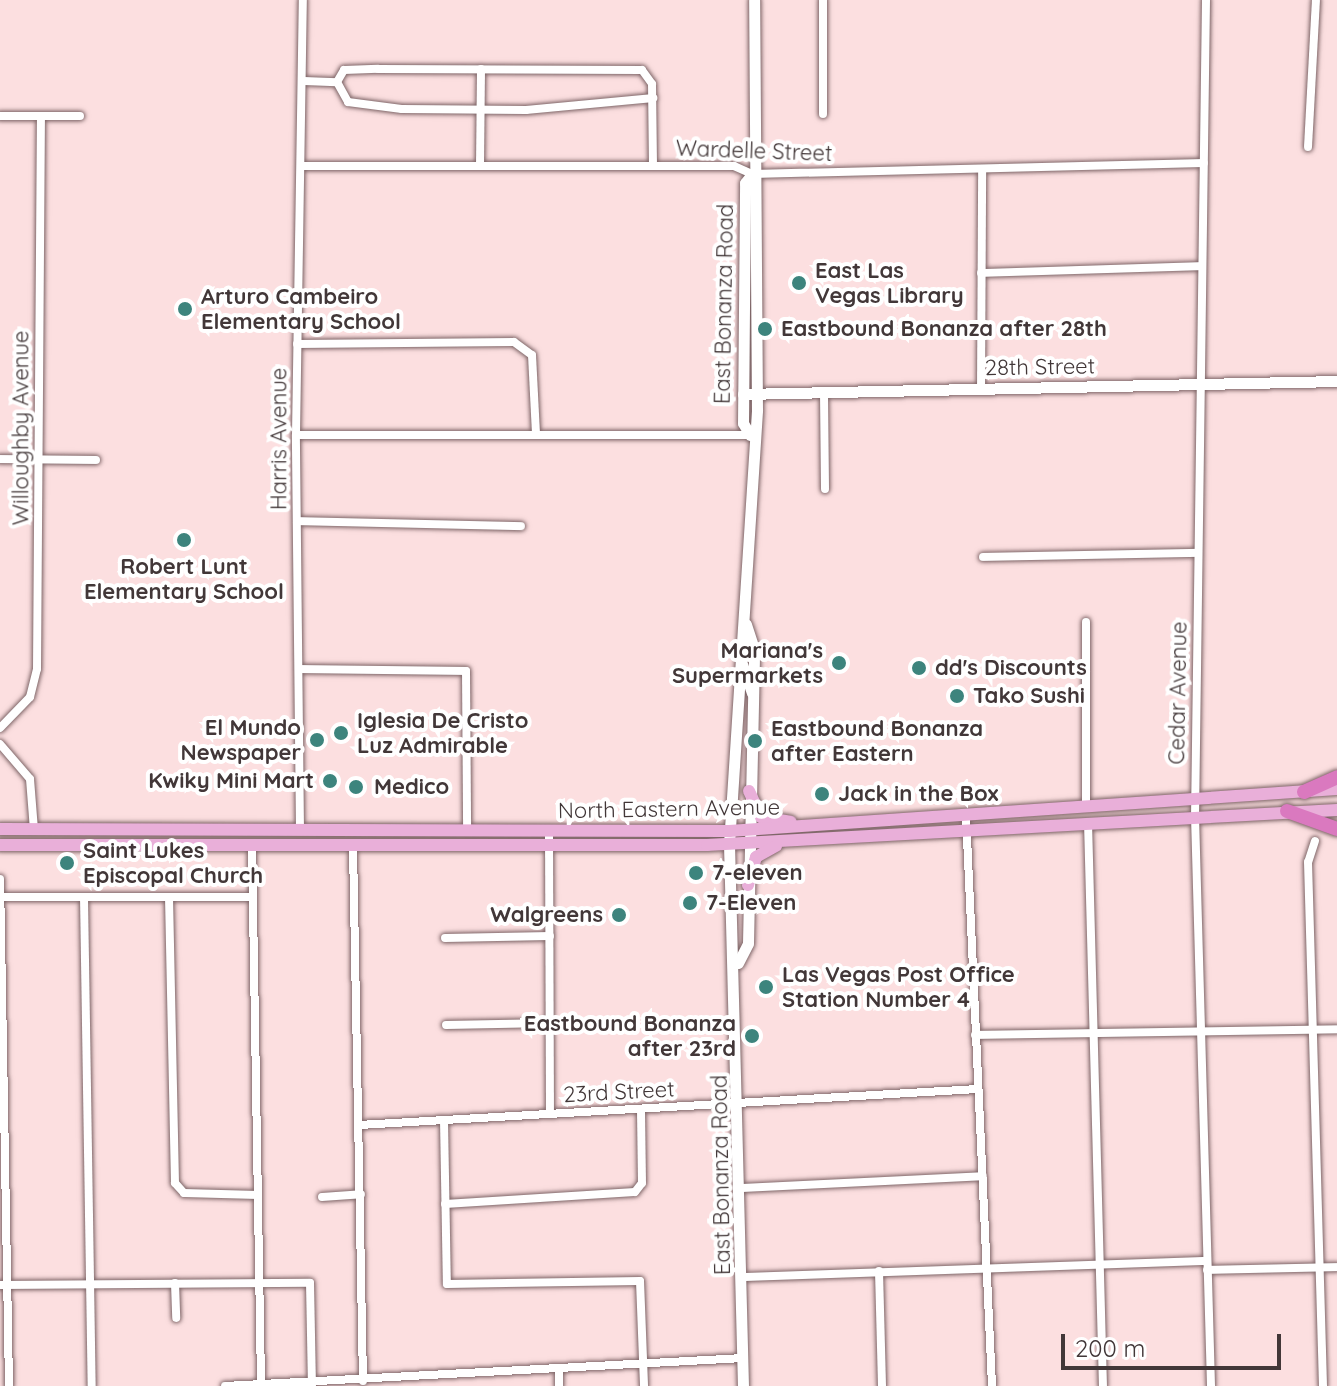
<!DOCTYPE html>
<style>
body{margin:0}
#map{position:relative;width:1337px;height:1386px;overflow:hidden;background:#fcdfe0;font-family:Quicksand,sans-serif}
div>[style]{position:absolute}
[style*='--x']{left:calc(var(--x)*1px);top:calc(var(--y)*1px);width:calc(var(--w)*1px);rotate:calc(var(--a)*1deg)}
.roads{filter:drop-shadow(0 0 2px #7e6567) drop-shadow(0 0 2px #7e6567)}
.street>*{height:8px;margin:-4px;padding:0 4px;transform-origin:4px;border-radius:4px;background:#fff}
.secondary>*{height:11px;margin:-5.5px;padding:0 5.5px;transform-origin:5.5px;border-radius:5.5px;background:#fff}
.primary>*{height:12px;margin:-6px;padding:0 6px;transform-origin:6px;border-radius:6px;background:#e9afd9}
.highway>*{height:14px;margin:-7px;padding:0 7px;transform-origin:7px;border-radius:7px;background:#da79bf}
.dots>*{width:22px;height:22px;translate:-50% -50%;box-sizing:border-box;border:4px solid #fff;border-radius:50%}
span{translate:-50% -50%;white-space:nowrap;text-align:center;line-height:1.15;-webkit-text-stroke:8px #fff;paint-order:stroke}
.street-label{font-size:22px;color:#423738}
.poi-label{font-size:22px;color:#423738;font-weight:700}
.left{translate:0 -50%;text-align:left}
.right{translate:-100% -50%;text-align:right}
.scale{position:absolute;left:1061px;top:1334px;width:220px;height:36px;box-sizing:border-box;border:4px solid #423738;border-top:0;padding-left:10px;font-size:24px;line-height:28px;white-space:nowrap;color:#423738;-webkit-text-stroke:6px #fff;paint-order:stroke}
</style>
<div id="map">
<div class="roads">
<div class="street">
<i style="--x:1206;--y:0;--w:816;--a:90.77"></i>
<i style="--x:1195;--y:816;--w:570;--a:88.39"></i>
<i style="--x:304;--y:81;--w:33;--a:2"></i>
<i style="--x:337;--y:82;--w:14;--a:-60"></i>
<i style="--x:344;--y:70;--w:34;--a:-2"></i>
<i style="--x:378;--y:69;--w:264;--a:0.2"></i>
<i style="--x:642;--y:70;--w:17;--a:54"></i>
<i style="--x:652;--y:84;--w:82;--a:89.3"></i>
<i style="--x:337;--y:82;--w:23;--a:61"></i>
<i style="--x:348;--y:102;--w:54;--a:7.4"></i>
<i style="--x:402;--y:109;--w:124;--a:0.5"></i>
<i style="--x:526;--y:110;--w:128;--a:-5.4"></i>
<i style="--x:823;--y:114;--w:114;--a:-90"></i>
<i style="--x:0;--y:116;--w:80;--a:0"></i>
<i style="--x:1308;--y:147;--w:147;--a:-86.9"></i>
<i style="--x:302;--y:166;--w:432;--a:0"></i>
<i style="--x:734;--y:166;--w:20;--a:24"></i>
<i style="--x:752;--y:174;--w:452;--a:-1.4"></i>
<i style="--x:480;--y:166;--w:97;--a:-89.4"></i>
<i style="--x:981;--y:273;--w:220;--a:-1.8"></i>
<i style="--x:297;--y:344;--w:217;--a:-0.5"></i>
<i style="--x:514;--y:342;--w:22;--a:36"></i>
<i style="--x:532;--y:355;--w:80;--a:87.1"></i>
<i style="--x:981;--y:389;--w:219;--a:-89.7"></i>
<i style="--x:824;--y:393;--w:96;--a:89.4"></i>
<i style="--x:296;--y:435;--w:454;--a:0"></i>
<i style="--x:0;--y:459;--w:96;--a:0.6"></i>
<i style="--x:297;--y:521;--w:224;--a:1.3"></i>
<i style="--x:983;--y:557;--w:215;--a:-1.1"></i>
<i style="--x:1086;--y:622;--w:184;--a:90"></i>
<i style="--x:300;--y:669;--w:166;--a:0.7"></i>
<i style="--x:466;--y:671;--w:160;--a:89.6"></i>
<i style="--x:0;--y:728;--w:43;--a:-45.9"></i>
<i style="--x:30;--y:697;--w:29;--a:-76"></i>
<i style="--x:37;--y:669;--w:553;--a:-89.59"></i>
<i style="--x:0;--y:744;--w:46;--a:49.4"></i>
<i style="--x:30;--y:779;--w:51;--a:85.5"></i>
<i style="--x:966;--y:815;--w:572;--a:87.39"></i>
<i style="--x:1088;--y:822;--w:564;--a:88.48"></i>
<i style="--x:300;--y:830;--w:395;--a:-90.6"></i>
<i style="--x:296;--y:435;--w:435;--a:-89.1"></i>
<i style="--x:549;--y:830;--w:284;--a:89.8"></i>
<i style="--x:1315;--y:841;--w:22;--a:108"></i>
<i style="--x:1308;--y:862;--w:524;--a:88.36"></i>
<i style="--x:252;--y:846;--w:538;--a:89.04"></i>
<i style="--x:353;--y:846;--w:535;--a:88.93"></i>
<i style="--x:0;--y:879;--w:507;--a:88.98"></i>
<i style="--x:0;--y:897;--w:252;--a:0"></i>
<i style="--x:84;--y:897;--w:489;--a:89.1"></i>
<i style="--x:169;--y:897;--w:286;--a:88.8"></i>
<i style="--x:175;--y:1183;--w:13;--a:48"></i>
<i style="--x:184;--y:1193;--w:74;--a:1.5"></i>
<i style="--x:445;--y:938;--w:105;--a:-1.1"></i>
<i style="--x:446;--y:1025;--w:104;--a:-1.1"></i>
<i style="--x:975;--y:1035;--w:362;--a:-0.9"></i>
<i style="--x:444;--y:1120;--w:164;--a:89"></i>
<i style="--x:447;--y:1284;--w:193;--a:-0.9"></i>
<i style="--x:640;--y:1281;--w:105;--a:87.8"></i>
<i style="--x:359;--y:1125;--w:619;--a:-3.33"></i>
<i style="--x:741;--y:1188;--w:242;--a:-2.8"></i>
<i style="--x:322;--y:1197;--w:39;--a:-4"></i>
<i style="--x:445;--y:1204;--w:190;--a:-3.6"></i>
<i style="--x:635;--y:1192;--w:11;--a:-52"></i>
<i style="--x:642;--y:1183;--w:74;--a:-90.8"></i>
<i style="--x:1207;--y:1270;--w:130;--a:-1.3"></i>
<i style="--x:879;--y:1271;--w:115;--a:88.5"></i>
<i style="--x:742;--y:1277;--w:464;--a:-2"></i>
<i style="--x:175;--y:1283;--w:35;--a:88"></i>
<i style="--x:0;--y:1285;--w:310;--a:-0.4"></i>
<i style="--x:310;--y:1283;--w:103;--a:88.9"></i>
<i style="--x:559;--y:1369;--w:17;--a:90"></i>
<i style="--x:225;--y:1386;--w:519;--a:-3.09"></i>
</div>
<div class="secondary">
<i style="--x:743;--y:394;--w:594;--a:-1.25"></i>
<i style="--x:750;--y:435;--w:14;--a:-120"></i>
<i style="--x:743;--y:423;--w:240;--a:-89.5"></i>
<i style="--x:745;--y:183;--w:11;--a:-52"></i>
<i style="--x:741;--y:661;--w:34;--a:71"></i>
<i style="--x:738;--y:963;--w:22;--a:-63"></i>
<i style="--x:748;--y:943;--w:294;--a:-88.8"></i>
<i style="--x:754;--y:649;--w:26;--a:-108"></i>
<i style="--x:743;--y:1386;--w:542;--a:-91.48"></i>
<i style="--x:729;--y:844;--w:435;--a:-86.3"></i>
<i style="--x:757;--y:410;--w:410;--a:-90.4"></i>
</div>
<div class="primary">
<i style="--x:749;--y:791;--w:29;--a:65"></i>
<i style="--x:761;--y:817;--w:30;--a:9"></i>
<i style="--x:0;--y:829;--w:729;--a:0.16"></i>
<i style="--x:729;--y:831;--w:609;--a:-3.95"></i>
<i style="--x:0;--y:845;--w:707;--a:0"></i>
<i style="--x:707;--y:845;--w:631;--a:-3.18"></i>
<i style="--x:748;--y:885;--w:29;--a:-74"></i>
<i style="--x:756;--y:857;--w:23;--a:-29"></i>
</div>
<div class="highway">
<i style="--x:1304;--y:792;--w:36;--a:-24"></i>
<i style="--x:1287;--y:811;--w:53;--a:19.8"></i>
</div>
</div>
<div class="dots">
<i style="left:799px;top:283px;background:#3d847d"></i>
<i style="left:185px;top:309px;background:#3d847d"></i>
<i style="left:765px;top:329px;background:#3d847d"></i>
<i style="left:184px;top:540px;background:#3d847d"></i>
<i style="left:839px;top:663px;background:#3d847d"></i>
<i style="left:919px;top:668px;background:#3d847d"></i>
<i style="left:957px;top:696px;background:#3d847d"></i>
<i style="left:341px;top:733px;background:#3d847d"></i>
<i style="left:317px;top:740px;background:#3d847d"></i>
<i style="left:755px;top:741px;background:#3d847d"></i>
<i style="left:330px;top:781px;background:#3d847d"></i>
<i style="left:356px;top:787px;background:#3d847d"></i>
<i style="left:822px;top:794px;background:#3d847d"></i>
<i style="left:67px;top:863px;background:#3d847d"></i>
<i style="left:696px;top:873px;background:#3d847d"></i>
<i style="left:690px;top:903px;background:#3d847d"></i>
<i style="left:619px;top:915px;background:#3d847d"></i>
<i style="left:766px;top:987px;background:#3d847d"></i>
<i style="left:752px;top:1036px;background:#3d847d"></i>
</div>
<div class="street-label">
<span style="left:754px;top:151px;rotate:2deg">Wardelle Street</span>
<span style="left:724px;top:304px;rotate:-89deg">East Bonanza Road</span>
<span style="left:1040px;top:367px;rotate:-1deg">28th Street</span>
<span style="left:21px;top:428px;rotate:-90deg">Willoughby Avenue</span>
<span style="left:279px;top:439px;rotate:-90deg">Harris Avenue</span>
<span style="left:1178px;top:693px;rotate:-89deg">Cedar Avenue</span>
<span style="left:669px;top:809px;rotate:-1deg">North Eastern Avenue</span>
<span style="left:619px;top:1092px;rotate:-3deg">23rd Street</span>
<span style="left:721px;top:1175px;rotate:-91deg">East Bonanza Road</span>
</div>
<div class="poi-label">
<span class="left" style="left:815px;top:283px">East Las<br>Vegas Library</span>
<span class="left" style="left:201px;top:309px">Arturo Cambeiro<br>Elementary School</span>
<span class="left" style="left:781px;top:329px">Eastbound Bonanza after 28th</span>
<span style="left:184px;top:579px">Robert Lunt<br>Elementary School</span>
<span class="right" style="left:823px;top:663px">Mariana's<br>Supermarkets</span>
<span class="left" style="left:935px;top:668px">dd's Discounts</span>
<span class="left" style="left:973px;top:696px">Tako Sushi</span>
<span class="left" style="left:357px;top:733px">Iglesia De Cristo<br>Luz Admirable</span>
<span class="right" style="left:301px;top:740px">El Mundo<br>Newspaper</span>
<span class="left" style="left:771px;top:741px">Eastbound Bonanza<br>after Eastern</span>
<span class="right" style="left:314px;top:781px">Kwiky Mini Mart</span>
<span class="left" style="left:374px;top:787px">Medico</span>
<span class="left" style="left:838px;top:794px">Jack in the Box</span>
<span class="left" style="left:83px;top:863px">Saint Lukes<br>Episcopal Church</span>
<span class="left" style="left:712px;top:873px">7-eleven</span>
<span class="left" style="left:706px;top:903px">7-Eleven</span>
<span class="right" style="left:603px;top:915px">Walgreens</span>
<span class="left" style="left:782px;top:987px">Las Vegas Post Office<br>Station Number 4</span>
<span class="right" style="left:736px;top:1036px">Eastbound Bonanza<br>after 23rd</span>
</div>
<div class="scale">200 m</div>
</div>
